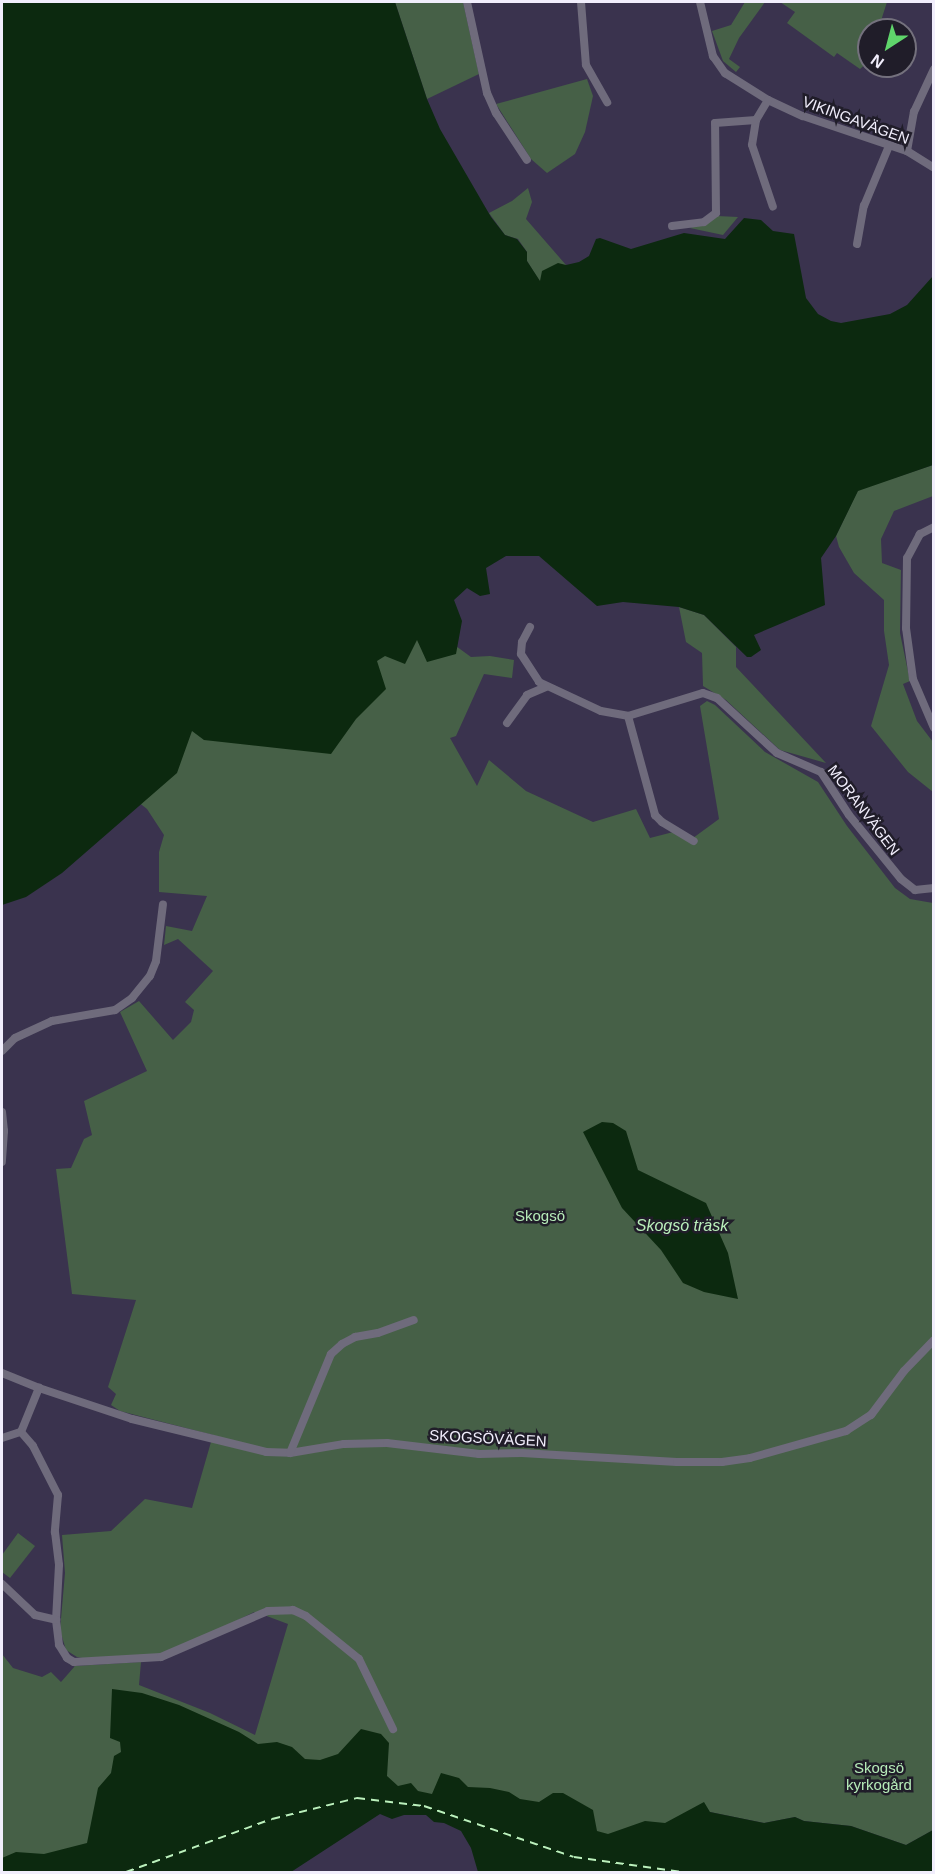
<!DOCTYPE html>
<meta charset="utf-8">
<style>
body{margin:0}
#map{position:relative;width:935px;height:1874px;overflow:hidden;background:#3a334e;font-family:Arial,sans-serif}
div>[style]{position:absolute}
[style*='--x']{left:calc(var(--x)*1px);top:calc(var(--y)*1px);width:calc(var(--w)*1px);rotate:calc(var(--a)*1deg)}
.green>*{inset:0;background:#466047}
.water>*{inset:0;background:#0c290f}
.ferry>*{height:1.5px;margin-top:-0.75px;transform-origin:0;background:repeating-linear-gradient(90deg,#bbf0bc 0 8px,transparent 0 14px)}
.minor>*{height:8px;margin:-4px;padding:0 4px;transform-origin:4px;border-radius:4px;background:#6f6b7c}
span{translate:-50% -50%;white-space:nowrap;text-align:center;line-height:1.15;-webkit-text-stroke:5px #201d29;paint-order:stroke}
.street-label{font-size:15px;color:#f1eefc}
.park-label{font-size:15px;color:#b6ebb8}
.water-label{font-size:16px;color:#bbf0bc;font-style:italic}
.frame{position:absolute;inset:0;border:3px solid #f1eefc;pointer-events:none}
.north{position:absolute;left:857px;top:18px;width:60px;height:60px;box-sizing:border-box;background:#201d29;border:2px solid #74717d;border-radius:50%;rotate:216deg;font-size:16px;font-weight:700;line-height:24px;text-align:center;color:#f1eefc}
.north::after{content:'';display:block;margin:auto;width:21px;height:27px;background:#5fd56b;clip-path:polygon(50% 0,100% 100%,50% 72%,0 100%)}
</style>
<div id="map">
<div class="green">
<i style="clip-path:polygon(395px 2px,463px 2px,479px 74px,427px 99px)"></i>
<i style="clip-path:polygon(745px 2px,765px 2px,739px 38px,729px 59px,740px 67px,736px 72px,723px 61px,712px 31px,731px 25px)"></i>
<i style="clip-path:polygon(780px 2px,887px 2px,878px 30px,869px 30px,868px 62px,860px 69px,837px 53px,834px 57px,787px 23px,795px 12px)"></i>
<i style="clip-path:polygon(587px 79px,593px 96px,585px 132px,575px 154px,547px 173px,531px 159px,496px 104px)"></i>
<i style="clip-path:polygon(528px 188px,532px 202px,526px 219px,566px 265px,540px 282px,527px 261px,527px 252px,518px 239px,505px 235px,489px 213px,512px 201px)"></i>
<i style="clip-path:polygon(717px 216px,738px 217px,723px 235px,690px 228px)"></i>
<i style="clip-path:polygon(190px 453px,471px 657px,490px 656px,514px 660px,512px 678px,484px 674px,456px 736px,450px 738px,477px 786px,489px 760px,526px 791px,593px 822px,636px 809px,650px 838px,681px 830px,693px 838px,719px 819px,700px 706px,707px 701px,715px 705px,765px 752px,818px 782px,847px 826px,895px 888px,910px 899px,933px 903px,933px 1830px,906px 1845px,851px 1826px,804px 1821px,795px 1817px,764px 1823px,710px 1812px,703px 1872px,424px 1806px,2px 1872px,2px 1654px,13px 1668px,42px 1677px,51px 1672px,61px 1682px,75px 1666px,141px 1662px,139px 1685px,210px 1713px,255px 1735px,288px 1624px,264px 1615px,258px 1618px,254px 1612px,196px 1641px,157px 1656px,87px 1659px,77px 1657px,66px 1650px,60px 1630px,65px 1573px,62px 1535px,111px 1531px,145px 1499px,192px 1508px,213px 1435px,120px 1411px,111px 1405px,116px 1394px,108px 1387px,136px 1300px,72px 1294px,56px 1169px,71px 1168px,84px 1139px,92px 1135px,84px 1101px,147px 1071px,120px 1012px,139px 1001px,173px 1040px,191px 1022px,194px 1010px,185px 1002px,213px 971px,178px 939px,164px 945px,166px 926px,192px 931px,207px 896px,159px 892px,159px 852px,164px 835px,147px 809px,2px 694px)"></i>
<i style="clip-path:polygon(933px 465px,933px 496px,894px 511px,881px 539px,882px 563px,901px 570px,900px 633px,910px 681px,903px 684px,917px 721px,933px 742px,933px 792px,908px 772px,871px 726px,889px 665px,884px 631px,884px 600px,854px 573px,839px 547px,836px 536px,858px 490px)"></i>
<i style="clip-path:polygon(679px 607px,704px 615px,736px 647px,736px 667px,826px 763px,780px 750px,726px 700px,703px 686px,702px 653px,686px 642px)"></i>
<i style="clip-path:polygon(18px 1533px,35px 1546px,10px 1578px,2px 1572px,2px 1555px)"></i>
</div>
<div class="water">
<i style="clip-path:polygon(2px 2px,395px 2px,427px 99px,440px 129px,491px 217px,505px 235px,517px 239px,527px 252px,527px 261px,540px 281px,542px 271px,558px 263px,566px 265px,579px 262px,589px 256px,596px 239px,600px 238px,631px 249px,684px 233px,725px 239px,744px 218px,761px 220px,773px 231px,794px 234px,806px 298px,818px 314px,831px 321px,841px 323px,890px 314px,907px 305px,933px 276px,933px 465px,858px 491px,836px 536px,821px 558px,825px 605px,754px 635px,761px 650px,751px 657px,747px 657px,704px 615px,679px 607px,623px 602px,597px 606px,539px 556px,506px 556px,486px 568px,490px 594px,480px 596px,467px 588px,454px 600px,462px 621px,456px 654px,427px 662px,417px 640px,405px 664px,385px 656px,377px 661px,386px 689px,356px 719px,331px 754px,204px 740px,192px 731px,177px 773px,62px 873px,26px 897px,2px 905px)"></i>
<i style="clip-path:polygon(602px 1122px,613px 1123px,626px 1131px,638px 1170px,706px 1203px,728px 1253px,738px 1299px,704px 1292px,683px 1283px,661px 1250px,622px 1208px,583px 1132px)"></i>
<i style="clip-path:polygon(112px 1689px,142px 1693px,179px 1705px,239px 1732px,258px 1744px,277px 1742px,292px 1747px,305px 1759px,320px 1760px,338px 1754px,361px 1729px,381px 1734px,389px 1743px,387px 1776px,398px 1786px,411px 1783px,418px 1791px,432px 1794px,441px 1773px,459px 1778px,468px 1787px,490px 1788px,509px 1792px,520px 1799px,539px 1802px,553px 1793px,563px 1793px,593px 1810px,597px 1831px,608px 1834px,645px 1821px,665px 1823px,704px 1802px,710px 1812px,764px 1823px,795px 1817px,804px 1821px,851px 1826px,906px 1845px,933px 1830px,933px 1872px,478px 1872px,471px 1848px,461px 1831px,444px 1823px,434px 1822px,426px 1815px,404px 1815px,392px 1819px,380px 1814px,291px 1872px,2px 1872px,2px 1858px,16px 1852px,44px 1854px,87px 1843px,98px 1788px,111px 1773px,114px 1756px,121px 1752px,120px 1742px,110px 1738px)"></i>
</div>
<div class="ferry">
<i style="--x:126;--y:1872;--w:155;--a:-20"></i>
<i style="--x:272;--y:1819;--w:88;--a:-13.9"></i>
<i style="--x:357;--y:1798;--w:67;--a:6.8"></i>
<i style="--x:424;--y:1806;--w:158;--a:18.8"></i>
<i style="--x:574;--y:1857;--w:109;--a:7.9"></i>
</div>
<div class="minor">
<i style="--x:467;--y:2;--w:93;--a:77.6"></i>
<i style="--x:487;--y:93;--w:22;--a:66"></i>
<i style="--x:496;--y:113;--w:56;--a:56.6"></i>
<i style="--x:581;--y:2;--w:63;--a:85.5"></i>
<i style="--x:586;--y:65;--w:43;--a:60.4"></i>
<i style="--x:700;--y:2;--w:56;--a:76.5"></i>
<i style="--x:713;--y:56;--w:21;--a:55"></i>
<i style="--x:725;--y:73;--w:51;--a:32.1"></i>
<i style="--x:768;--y:100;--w:38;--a:25"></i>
<i style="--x:803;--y:116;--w:110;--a:18.6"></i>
<i style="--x:907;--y:151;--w:32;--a:32"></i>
<i style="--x:768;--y:100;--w:23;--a:121"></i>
<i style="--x:756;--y:120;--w:25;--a:99"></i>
<i style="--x:752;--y:145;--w:65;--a:71.3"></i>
<i style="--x:907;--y:151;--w:40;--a:-80"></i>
<i style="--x:914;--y:112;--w:47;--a:-65.1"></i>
<i style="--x:672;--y:226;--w:32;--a:-7"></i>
<i style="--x:704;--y:222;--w:15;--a:-37"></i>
<i style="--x:716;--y:213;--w:90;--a:-90.6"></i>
<i style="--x:715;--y:123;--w:41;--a:-4.2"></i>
<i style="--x:857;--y:244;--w:39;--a:-80"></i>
<i style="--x:864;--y:206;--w:65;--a:-67.4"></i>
<i style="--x:934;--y:527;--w:16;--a:153"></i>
<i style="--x:920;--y:534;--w:27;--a:118"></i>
<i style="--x:907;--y:558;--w:70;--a:90.8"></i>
<i style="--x:906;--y:628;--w:51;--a:82.2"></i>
<i style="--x:913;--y:679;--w:53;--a:66.8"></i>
<i style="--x:530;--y:627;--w:17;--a:118"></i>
<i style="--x:522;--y:642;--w:12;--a:95"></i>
<i style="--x:521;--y:654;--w:33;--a:57"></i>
<i style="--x:539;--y:682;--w:68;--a:25.1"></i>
<i style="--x:601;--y:711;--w:27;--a:10"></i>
<i style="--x:628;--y:716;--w:78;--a:-17"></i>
<i style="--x:703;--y:693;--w:15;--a:20"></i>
<i style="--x:717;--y:698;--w:81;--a:42.5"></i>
<i style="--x:777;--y:753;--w:48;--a:23.4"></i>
<i style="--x:821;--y:772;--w:51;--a:56.9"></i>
<i style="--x:849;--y:815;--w:82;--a:50.9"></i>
<i style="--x:901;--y:879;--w:18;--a:38"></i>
<i style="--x:915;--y:890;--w:19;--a:-6"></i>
<i style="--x:628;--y:716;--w:103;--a:74.7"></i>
<i style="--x:655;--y:815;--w:10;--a:45"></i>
<i style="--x:662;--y:822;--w:37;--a:31"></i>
<i style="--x:507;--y:723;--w:34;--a:-54"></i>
<i style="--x:527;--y:695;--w:21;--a:-23"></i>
<i style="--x:2;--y:1051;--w:18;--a:-45"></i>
<i style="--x:15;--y:1038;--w:41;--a:-24.7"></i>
<i style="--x:52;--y:1021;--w:64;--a:-9.9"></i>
<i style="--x:115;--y:1010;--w:21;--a:-35"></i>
<i style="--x:132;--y:998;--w:28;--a:-51"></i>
<i style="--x:150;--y:976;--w:16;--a:-68"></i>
<i style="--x:156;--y:961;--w:57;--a:-83"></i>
<i style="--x:2;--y:1112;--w:19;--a:84"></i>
<i style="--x:4;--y:1131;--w:31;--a:94"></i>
<i style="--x:2;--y:1373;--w:40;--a:22"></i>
<i style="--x:21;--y:1432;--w:18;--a:49"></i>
<i style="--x:33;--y:1446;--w:55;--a:63"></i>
<i style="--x:58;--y:1495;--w:37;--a:95"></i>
<i style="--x:55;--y:1532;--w:33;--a:83"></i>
<i style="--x:59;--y:1565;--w:55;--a:93.1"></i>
<i style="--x:56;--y:1620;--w:25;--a:83"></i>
<i style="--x:59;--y:1645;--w:15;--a:58"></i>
<i style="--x:67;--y:1658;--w:8;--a:30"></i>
<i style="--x:74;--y:1662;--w:87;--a:-3.3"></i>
<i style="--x:161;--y:1657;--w:116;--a:-23.3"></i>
<i style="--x:268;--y:1611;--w:25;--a:-2"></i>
<i style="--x:293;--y:1610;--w:14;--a:25"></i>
<i style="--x:306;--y:1616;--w:68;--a:39.1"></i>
<i style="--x:359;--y:1659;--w:78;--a:64.1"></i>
<i style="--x:2;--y:1438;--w:20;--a:-18"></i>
<i style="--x:21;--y:1432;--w:48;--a:-67.8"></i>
<i style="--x:39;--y:1388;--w:98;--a:18.4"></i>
<i style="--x:132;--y:1419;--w:138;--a:13.8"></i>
<i style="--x:266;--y:1452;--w:24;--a:2"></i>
<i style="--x:290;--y:1453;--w:55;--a:-9.5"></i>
<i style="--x:344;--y:1444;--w:43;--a:-1.3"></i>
<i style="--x:387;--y:1443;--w:93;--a:6.8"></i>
<i style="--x:479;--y:1454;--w:43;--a:-1.3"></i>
<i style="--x:522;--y:1453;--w:155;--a:3.3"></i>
<i style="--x:677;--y:1462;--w:45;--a:0"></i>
<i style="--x:722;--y:1462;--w:28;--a:-8"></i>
<i style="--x:750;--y:1458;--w:100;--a:-15.7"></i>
<i style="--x:846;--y:1431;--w:30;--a:-33"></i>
<i style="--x:871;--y:1415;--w:55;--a:-53.1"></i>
<i style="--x:904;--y:1371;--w:43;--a:-45.9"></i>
<i style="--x:290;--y:1453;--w:107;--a:-67.5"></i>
<i style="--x:331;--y:1354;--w:15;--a:-42"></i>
<i style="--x:342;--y:1344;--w:15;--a:-28"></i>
<i style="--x:355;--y:1337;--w:23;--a:-10"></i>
<i style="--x:378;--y:1333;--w:38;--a:-20"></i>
<i style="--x:2;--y:1584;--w:45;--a:43.2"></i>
<i style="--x:35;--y:1615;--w:22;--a:13"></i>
</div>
<div class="street-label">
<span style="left:856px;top:120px;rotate:20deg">VIKINGAVÄGEN</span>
<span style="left:864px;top:810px;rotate:53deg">MORANVÄGEN</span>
<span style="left:488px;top:1438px;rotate:3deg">SKOGSÖVÄGEN</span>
</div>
<div class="park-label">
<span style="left:540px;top:1216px">Skogsö</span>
<span style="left:879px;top:1776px">Skogsö<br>kyrkogård</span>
</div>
<div class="water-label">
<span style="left:682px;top:1226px">Skogsö träsk</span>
</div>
<div class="frame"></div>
<div class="north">N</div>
</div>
